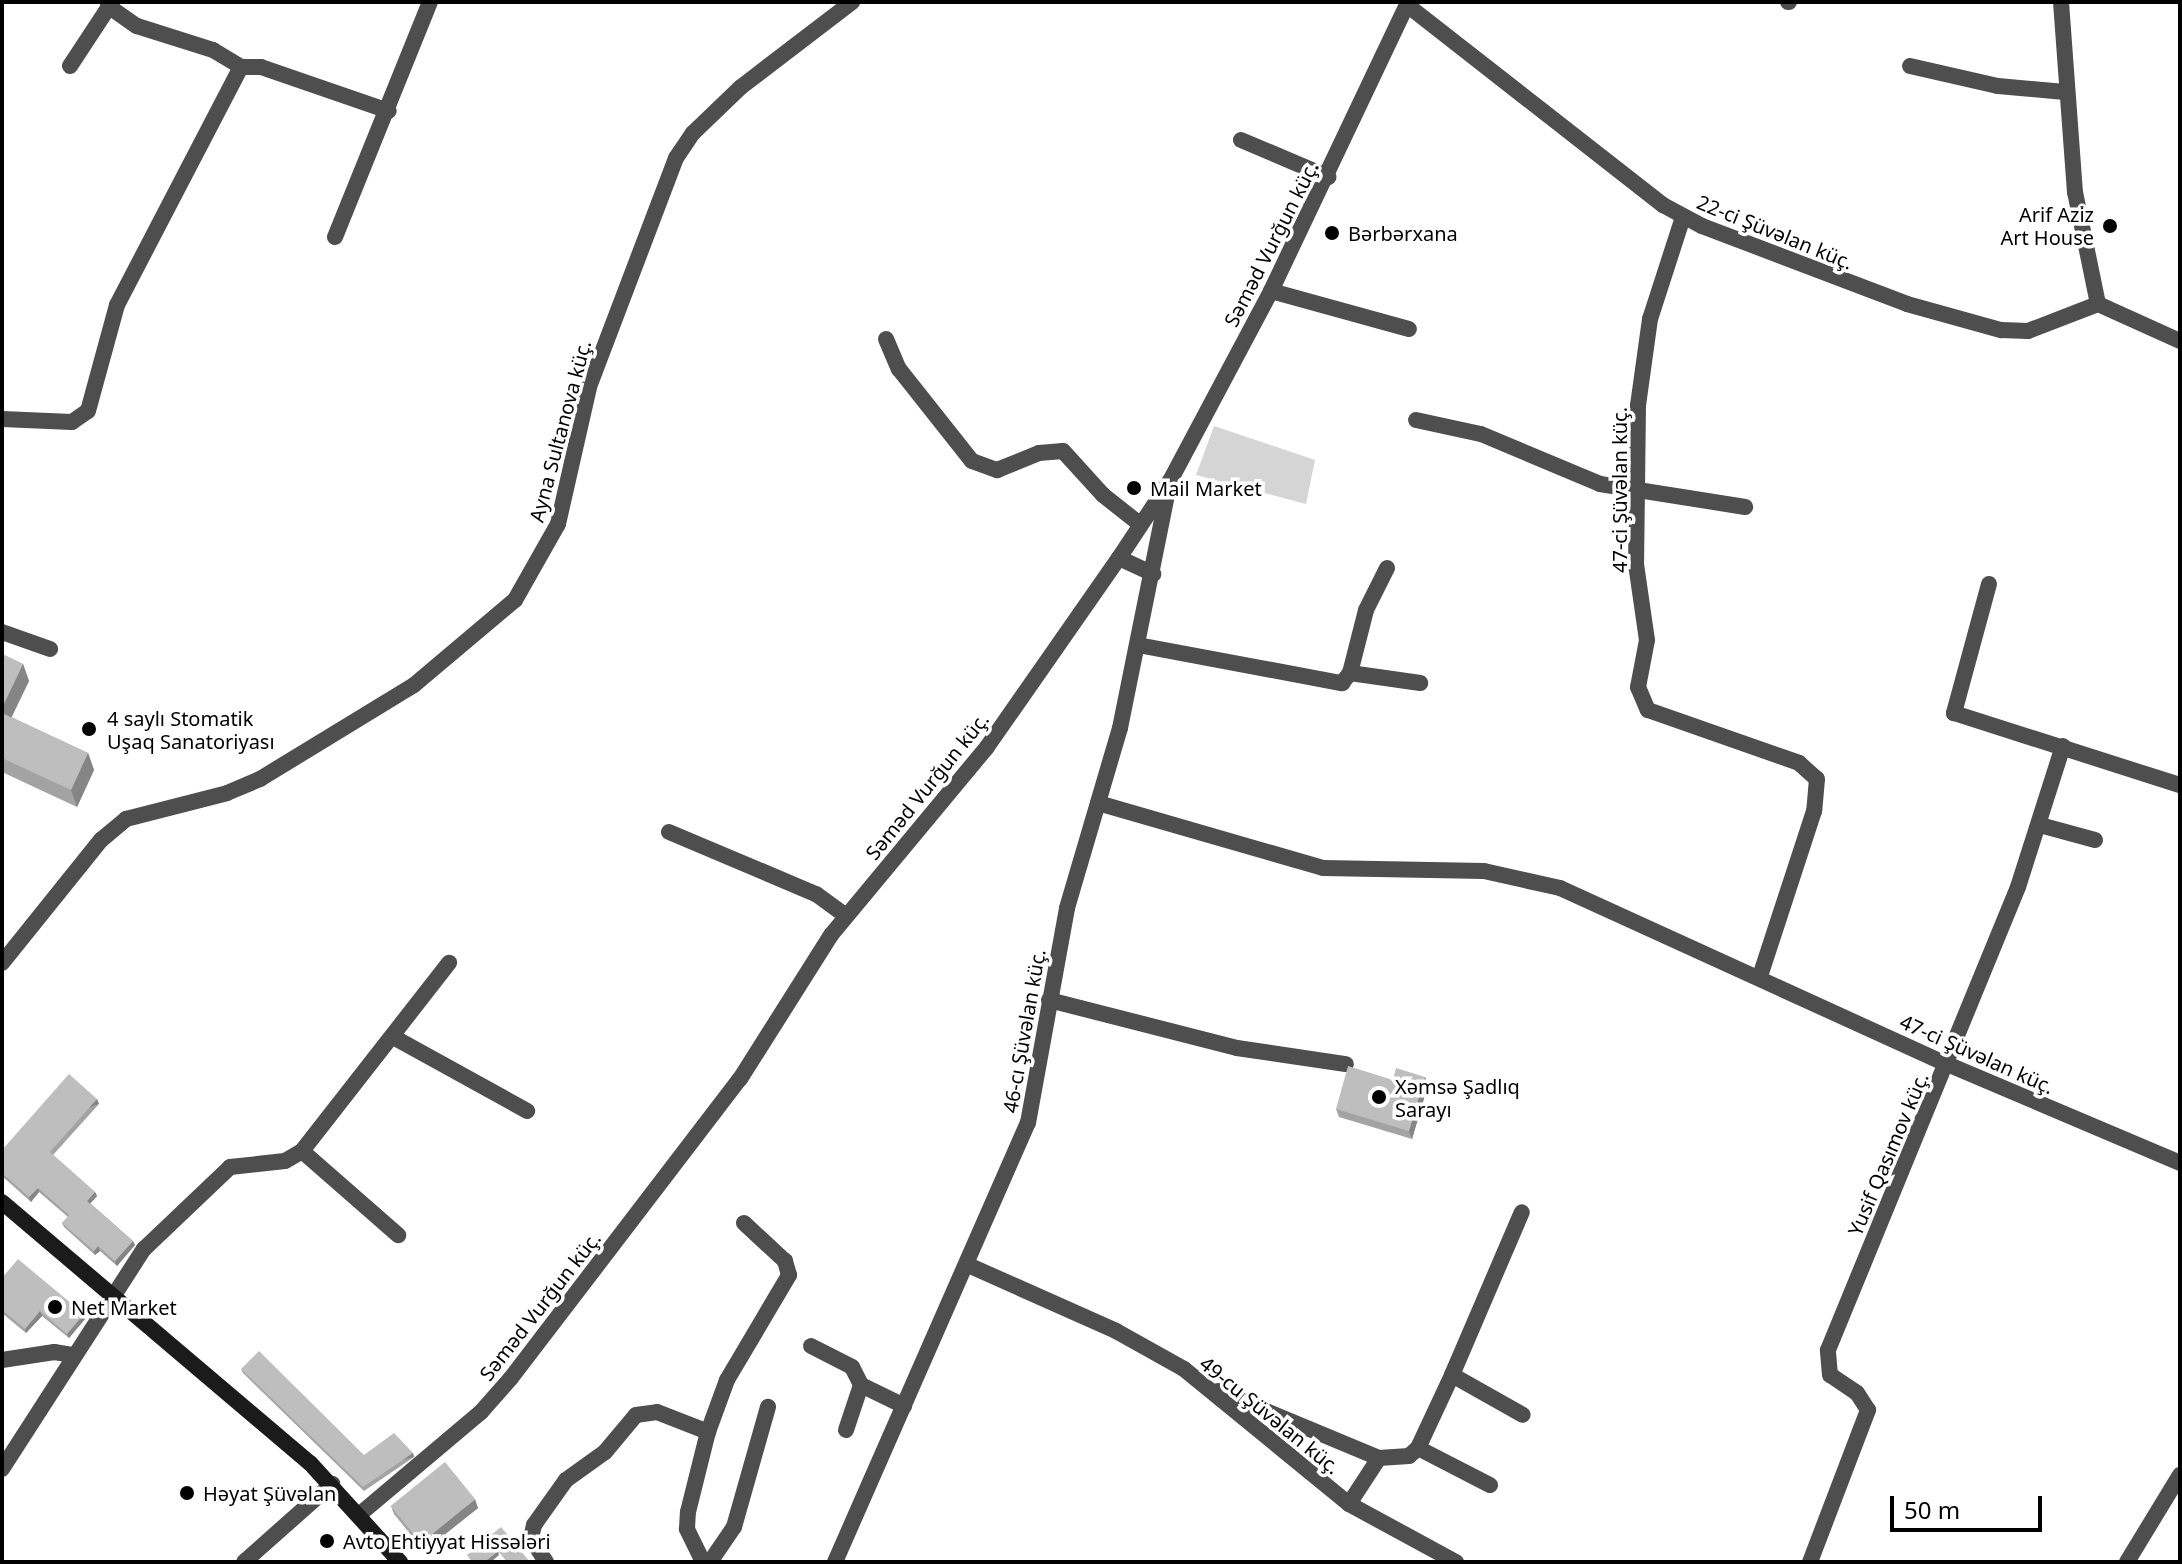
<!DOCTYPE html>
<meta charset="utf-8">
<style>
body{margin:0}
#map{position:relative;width:2182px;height:1564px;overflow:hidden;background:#fff;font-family:"Noto Sans",sans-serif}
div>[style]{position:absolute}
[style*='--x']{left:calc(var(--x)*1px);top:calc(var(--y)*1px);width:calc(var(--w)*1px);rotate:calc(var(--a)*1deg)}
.green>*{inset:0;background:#d5d5d5}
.minor>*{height:16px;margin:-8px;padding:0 8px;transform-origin:8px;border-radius:8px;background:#4e4e4e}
.tertiary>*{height:16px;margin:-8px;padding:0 8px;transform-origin:8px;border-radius:8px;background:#4e4e4e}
.secondary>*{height:16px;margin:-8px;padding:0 8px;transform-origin:8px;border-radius:8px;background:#1b1b1b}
.wall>*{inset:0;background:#a3a3a3}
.shaded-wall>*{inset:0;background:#858585;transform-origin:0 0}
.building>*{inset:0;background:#bebebe;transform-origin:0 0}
.dots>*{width:22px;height:22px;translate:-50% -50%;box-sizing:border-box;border:4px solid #fff;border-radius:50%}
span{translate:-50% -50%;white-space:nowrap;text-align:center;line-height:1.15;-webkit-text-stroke:7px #fff;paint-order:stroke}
.poi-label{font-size:20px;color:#000}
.right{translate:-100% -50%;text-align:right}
.left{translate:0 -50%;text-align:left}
.street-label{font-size:20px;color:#000}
.frame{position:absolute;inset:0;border:4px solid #000;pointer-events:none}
.scale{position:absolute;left:1890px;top:1496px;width:152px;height:36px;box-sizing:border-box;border:4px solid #000;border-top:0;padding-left:10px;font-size:24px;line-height:28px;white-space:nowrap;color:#000;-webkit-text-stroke:6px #fff;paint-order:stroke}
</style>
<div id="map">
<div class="green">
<i style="clip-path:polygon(1214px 426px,1315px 460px,1306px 504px,1196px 475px)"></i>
</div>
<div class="minor">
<i style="--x:1788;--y:2;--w:1;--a:0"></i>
<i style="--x:2061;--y:2;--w:191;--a:85.8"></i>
<i style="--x:2075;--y:192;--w:114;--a:78.4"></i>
<i style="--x:1407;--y:5;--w:325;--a:38"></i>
<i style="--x:1663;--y:205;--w:44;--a:28.3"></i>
<i style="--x:1702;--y:226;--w:219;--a:20.8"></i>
<i style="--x:1907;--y:304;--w:98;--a:15.5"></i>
<i style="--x:2001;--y:330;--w:27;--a:2"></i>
<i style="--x:2028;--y:331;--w:75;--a:-21.1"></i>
<i style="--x:2098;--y:304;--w:90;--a:24.3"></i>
<i style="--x:108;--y:6;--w:35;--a:35"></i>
<i style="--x:137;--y:26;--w:80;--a:17.5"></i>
<i style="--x:213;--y:50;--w:33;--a:31"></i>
<i style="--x:70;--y:66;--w:77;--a:-56.7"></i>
<i style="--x:1910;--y:66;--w:90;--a:12.8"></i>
<i style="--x:1998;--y:86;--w:67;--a:5.1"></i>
<i style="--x:1241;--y:140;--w:95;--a:23"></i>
<i style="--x:1683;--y:217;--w:107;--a:107.9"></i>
<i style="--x:1650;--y:319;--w:87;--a:97.9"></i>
<i style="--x:1638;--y:405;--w:159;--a:90.7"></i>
<i style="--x:1636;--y:564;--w:77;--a:81.8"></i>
<i style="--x:1647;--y:640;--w:48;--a:100.8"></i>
<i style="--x:1638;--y:687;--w:25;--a:67"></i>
<i style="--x:1648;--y:710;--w:160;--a:19.3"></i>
<i style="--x:1799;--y:763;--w:24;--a:42"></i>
<i style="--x:1817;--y:779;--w:32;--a:95"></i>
<i style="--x:1814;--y:811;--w:174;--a:108.1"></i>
<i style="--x:335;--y:237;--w:253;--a:-68"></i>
<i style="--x:1271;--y:291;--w:143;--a:15.4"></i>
<i style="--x:886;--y:339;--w:33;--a:67"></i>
<i style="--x:899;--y:369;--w:117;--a:51.6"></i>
<i style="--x:972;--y:461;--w:27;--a:20"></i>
<i style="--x:997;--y:470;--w:45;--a:-22"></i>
<i style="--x:1039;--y:453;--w:24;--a:-5"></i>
<i style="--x:1063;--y:451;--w:59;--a:47.7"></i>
<i style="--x:1103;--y:495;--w:48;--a:38.3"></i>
<i style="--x:2;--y:419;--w:70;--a:2.5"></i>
<i style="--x:72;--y:422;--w:19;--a:-35"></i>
<i style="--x:88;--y:411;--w:110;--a:-74.7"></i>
<i style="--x:117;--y:305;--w:268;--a:-62.5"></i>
<i style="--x:241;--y:67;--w:20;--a:0"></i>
<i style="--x:261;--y:67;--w:135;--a:19"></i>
<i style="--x:1416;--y:420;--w:66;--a:12.2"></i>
<i style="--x:1481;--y:434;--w:129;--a:22.8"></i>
<i style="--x:1600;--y:484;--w:147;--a:9"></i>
<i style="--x:1119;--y:558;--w:38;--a:25"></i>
<i style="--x:1989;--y:584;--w:134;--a:105.2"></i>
<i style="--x:1954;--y:713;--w:237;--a:17.7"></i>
<i style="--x:2;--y:632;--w:51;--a:19.5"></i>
<i style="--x:1138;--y:645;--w:208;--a:10.6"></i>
<i style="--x:1342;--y:683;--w:13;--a:-51"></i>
<i style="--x:1350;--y:673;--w:65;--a:-75.7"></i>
<i style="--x:1366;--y:610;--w:47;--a:-63.4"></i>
<i style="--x:1350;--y:673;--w:71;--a:8.1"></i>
<i style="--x:1098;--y:803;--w:234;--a:16.1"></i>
<i style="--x:1323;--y:868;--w:161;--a:1.1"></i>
<i style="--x:1484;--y:871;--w:78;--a:12.6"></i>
<i style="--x:1560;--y:888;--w:425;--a:24.5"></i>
<i style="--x:1947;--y:1064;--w:253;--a:23"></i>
<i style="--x:2040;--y:825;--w:57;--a:15.3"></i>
<i style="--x:669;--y:832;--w:160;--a:22.9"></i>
<i style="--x:816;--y:894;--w:37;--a:36"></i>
<i style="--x:2;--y:963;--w:158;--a:-51.2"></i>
<i style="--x:101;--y:840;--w:33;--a:-40"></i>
<i style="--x:126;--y:819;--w:104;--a:-14.4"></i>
<i style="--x:227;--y:793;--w:36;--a:-23"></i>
<i style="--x:260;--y:779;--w:180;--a:-31.4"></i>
<i style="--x:414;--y:685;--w:132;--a:-40.1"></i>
<i style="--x:515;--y:600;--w:87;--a:-60.5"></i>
<i style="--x:558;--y:524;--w:140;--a:-77.2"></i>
<i style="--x:589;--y:387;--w:245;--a:-69.2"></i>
<i style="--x:676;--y:158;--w:30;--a:-56"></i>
<i style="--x:693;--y:133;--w:66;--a:-43.8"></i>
<i style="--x:741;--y:87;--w:140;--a:-37.4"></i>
<i style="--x:1049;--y:1000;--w:194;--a:14.3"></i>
<i style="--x:1237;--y:1048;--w:110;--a:8.4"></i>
<i style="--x:395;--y:1038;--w:151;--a:28.9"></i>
<i style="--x:302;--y:1151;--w:128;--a:41.2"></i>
<i style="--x:968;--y:1265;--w:162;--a:24"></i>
<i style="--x:1116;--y:1331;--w:78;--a:29.2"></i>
<i style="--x:1184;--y:1369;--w:213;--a:39.3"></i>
<i style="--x:1349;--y:1504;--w:122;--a:28.5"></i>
<i style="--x:811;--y:1346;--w:46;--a:27.1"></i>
<i style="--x:852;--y:1367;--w:20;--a:63"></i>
<i style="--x:861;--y:1385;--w:48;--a:26"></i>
<i style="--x:2;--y:1360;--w:53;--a:-8.7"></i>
<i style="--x:54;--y:1352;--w:20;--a:9"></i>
<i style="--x:1452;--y:1375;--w:81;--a:29.4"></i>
<i style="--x:1218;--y:1391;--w:174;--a:22.6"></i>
<i style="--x:1379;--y:1458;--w:30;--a:-4"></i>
<i style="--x:1409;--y:1456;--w:12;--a:-42"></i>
<i style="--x:1418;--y:1448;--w:81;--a:-65"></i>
<i style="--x:1452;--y:1375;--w:177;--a:-66.8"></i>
<i style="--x:846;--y:1430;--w:47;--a:-71.6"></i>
<i style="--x:1418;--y:1448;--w:81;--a:27.2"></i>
<i style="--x:2;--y:1469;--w:262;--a:-57.2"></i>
<i style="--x:144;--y:1249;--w:119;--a:-43.6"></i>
<i style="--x:230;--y:1167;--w:55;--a:-6.2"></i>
<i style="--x:285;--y:1161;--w:20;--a:-30"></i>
<i style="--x:302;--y:1151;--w:239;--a:-52"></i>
<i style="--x:1349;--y:1504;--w:55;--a:-56.9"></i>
<i style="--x:244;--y:1562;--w:118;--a:-41.6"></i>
<i style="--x:546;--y:1562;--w:28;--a:-122"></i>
<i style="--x:531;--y:1538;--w:13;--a:-77"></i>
<i style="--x:534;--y:1525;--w:55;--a:-54.6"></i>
<i style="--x:566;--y:1480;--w:48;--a:-35.7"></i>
<i style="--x:605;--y:1452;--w:48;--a:-50"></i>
<i style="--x:636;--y:1415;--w:21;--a:-8"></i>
<i style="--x:657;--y:1412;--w:55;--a:21.4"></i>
<i style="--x:703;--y:1562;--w:37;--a:-116"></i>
<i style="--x:687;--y:1529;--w:17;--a:-87"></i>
<i style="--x:688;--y:1512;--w:82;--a:-76"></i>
<i style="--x:708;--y:1432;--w:55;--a:-69.9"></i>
<i style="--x:727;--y:1380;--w:122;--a:-59.4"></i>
<i style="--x:789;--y:1275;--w:15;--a:-106"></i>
<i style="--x:785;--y:1261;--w:56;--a:-137.2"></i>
<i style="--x:710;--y:1562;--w:42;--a:-55.6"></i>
<i style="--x:734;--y:1527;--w:125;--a:-74.2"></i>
<i style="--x:835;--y:1562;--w:480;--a:-66.3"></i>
<i style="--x:1028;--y:1123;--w:219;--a:-79.7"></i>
<i style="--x:1067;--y:908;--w:188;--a:-73.6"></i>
<i style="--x:1120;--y:728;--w:252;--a:-78.6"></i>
<i style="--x:1810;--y:1562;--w:163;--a:-69.1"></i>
<i style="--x:1868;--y:1410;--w:20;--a:-123"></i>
<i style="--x:1857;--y:1393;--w:32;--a:-146"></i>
<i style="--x:1830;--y:1375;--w:25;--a:-95"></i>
<i style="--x:1828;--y:1350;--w:500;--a:-67.69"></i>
<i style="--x:2018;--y:887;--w:148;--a:-72.3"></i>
</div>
<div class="tertiary">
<i style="--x:360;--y:1514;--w:158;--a:-40.1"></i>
<i style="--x:481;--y:1412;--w:45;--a:-48.6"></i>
<i style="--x:511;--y:1378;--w:377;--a:-52.6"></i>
<i style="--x:740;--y:1079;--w:170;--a:-57.7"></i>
<i style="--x:831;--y:935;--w:244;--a:-50.3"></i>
<i style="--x:987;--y:747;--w:231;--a:-55.1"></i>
<i style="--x:1119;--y:558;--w:92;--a:-56.5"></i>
<i style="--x:1170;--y:481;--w:215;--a:-62"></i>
<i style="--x:1271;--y:291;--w:320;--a:-64.6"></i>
<i style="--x:2127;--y:1562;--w:102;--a:-58.7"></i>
</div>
<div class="secondary">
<i style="--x:2;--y:1202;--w:404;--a:40.3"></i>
<i style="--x:310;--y:1463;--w:134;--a:47.7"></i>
</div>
<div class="wall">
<i style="clip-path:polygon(2px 654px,23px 664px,29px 681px,11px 717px,88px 753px,94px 770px,77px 807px,2px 772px)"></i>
<i style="clip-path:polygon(1425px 1077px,1428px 1085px,1412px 1139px,1339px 1117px,1336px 1109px,1393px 1080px)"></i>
<i style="clip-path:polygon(97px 1099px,99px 1104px,53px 1155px,95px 1192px,97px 1196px,90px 1203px,133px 1241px,135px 1245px,117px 1266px,100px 1251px,95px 1255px,64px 1227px,62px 1223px,68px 1217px,39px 1192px,31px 1202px,2px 1176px,2px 1150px)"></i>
<i style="clip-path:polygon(2px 1278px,85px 1319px,69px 1338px,42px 1316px,26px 1333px,2px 1313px)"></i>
<i style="clip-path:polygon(241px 1369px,364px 1455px,413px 1453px,414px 1457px,364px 1491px,243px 1373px)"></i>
<i style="clip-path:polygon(391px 1506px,478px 1508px,424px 1551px,394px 1514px)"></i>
</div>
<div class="shaded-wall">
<i style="clip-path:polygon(23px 664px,29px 681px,6px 729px,2px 717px,2px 708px)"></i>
<i style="clip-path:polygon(88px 753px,94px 770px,77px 807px,71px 790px)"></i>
<i style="clip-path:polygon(1425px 1077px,1428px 1085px,1412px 1139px,1409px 1131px)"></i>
<i style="left:97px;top:1099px;width:5px;height:71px;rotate:68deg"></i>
<i style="clip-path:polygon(38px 1188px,39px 1192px,31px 1202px,29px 1197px)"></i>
<i style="clip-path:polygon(95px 1192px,97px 1196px,89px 1205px,87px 1201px)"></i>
<i style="clip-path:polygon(133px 1241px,135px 1245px,117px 1266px,115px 1261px)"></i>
<i style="clip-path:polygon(98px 1246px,100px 1251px,95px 1255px,94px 1251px)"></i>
<i style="clip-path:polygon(40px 1311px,42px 1316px,26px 1333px,25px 1329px)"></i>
<i style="clip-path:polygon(84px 1314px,85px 1319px,69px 1338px,67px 1334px)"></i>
<i style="left:413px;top:1453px;width:4px;height:60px;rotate:76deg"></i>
<i style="clip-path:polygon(475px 1499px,478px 1508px,424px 1551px,421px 1543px)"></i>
<i style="clip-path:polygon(498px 1551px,499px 1555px,491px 1562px,484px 1562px)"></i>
</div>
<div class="building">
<i style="clip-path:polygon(2px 654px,23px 664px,2px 708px)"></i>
<i style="clip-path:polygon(2px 713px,88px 753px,71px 790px,2px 758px)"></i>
<i style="clip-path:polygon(1348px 1066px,1393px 1080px,1396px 1068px,1425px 1077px,1409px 1131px,1336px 1109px)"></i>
<i style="clip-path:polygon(69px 1074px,97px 1099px,50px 1152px,95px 1192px,87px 1201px,133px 1241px,115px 1261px,98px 1246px,94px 1251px,62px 1223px,69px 1215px,38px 1188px,29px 1197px,2px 1173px,2px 1150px)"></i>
<i style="clip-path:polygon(18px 1259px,84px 1314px,67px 1334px,40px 1311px,25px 1329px,2px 1310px,2px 1278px)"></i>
<i style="clip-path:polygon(259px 1351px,364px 1455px,394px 1433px,413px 1453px,363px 1487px,241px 1369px)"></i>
<i style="left:445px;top:1462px;width:48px;height:70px;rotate:51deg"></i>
<i style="clip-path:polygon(501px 1527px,530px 1562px,507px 1562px,498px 1551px,484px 1562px,472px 1562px,467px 1555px)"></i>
</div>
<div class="dots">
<i style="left:2110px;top:226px;background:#000"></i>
<i style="left:1332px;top:233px;background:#000"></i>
<i style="left:1134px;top:488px;background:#000"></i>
<i style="left:89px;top:729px;background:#000"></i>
<i style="left:1379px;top:1097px;background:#000"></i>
<i style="left:55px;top:1307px;background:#000"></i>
<i style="left:187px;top:1493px;background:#000"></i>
<i style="left:327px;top:1541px;background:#000"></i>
</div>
<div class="poi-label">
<span class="right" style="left:2094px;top:226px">Arif Aziz<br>Art House</span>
<span class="left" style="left:1348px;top:233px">Bərbərxana</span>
<span class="left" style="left:1150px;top:488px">Mail Market</span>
<span class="left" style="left:107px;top:730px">4 saylı Stomatik<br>Uşaq Sanatoriyası</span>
<span class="left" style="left:1395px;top:1098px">Xəmsə Şadlıq<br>Sarayı</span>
<span class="left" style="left:71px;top:1307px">Net Market</span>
<span class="left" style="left:203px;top:1493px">Həyat Şüvəlan</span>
<span class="left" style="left:343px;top:1541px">Avto Ehtiyyat Hissələri</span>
</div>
<div class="street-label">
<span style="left:1775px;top:232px;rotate:22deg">22-ci Şüvəlan küç.</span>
<span style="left:1271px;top:244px;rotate:-63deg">Səməd Vurğun küç.</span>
<span style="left:560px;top:431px;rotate:-75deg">Ayna Sultanova küç.</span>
<span style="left:1619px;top:490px;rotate:-90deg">47-ci Şüvəlan küç.</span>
<span style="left:927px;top:786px;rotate:-51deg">Səməd Vurğun küç.</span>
<span style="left:1024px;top:1031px;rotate:-80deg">46-cı Şüvəlan küç.</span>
<span style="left:1977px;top:1054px;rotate:24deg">47-ci Şüvəlan küç.</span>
<span style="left:1888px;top:1154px;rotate:-67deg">Yusif Qasımov küç.</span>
<span style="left:540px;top:1306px;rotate:-52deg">Səməd Vurğun küç.</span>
<span style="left:1270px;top:1415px;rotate:39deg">49-cu Şüvəlan küç.</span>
</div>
<div class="frame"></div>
<div class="scale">50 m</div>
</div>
